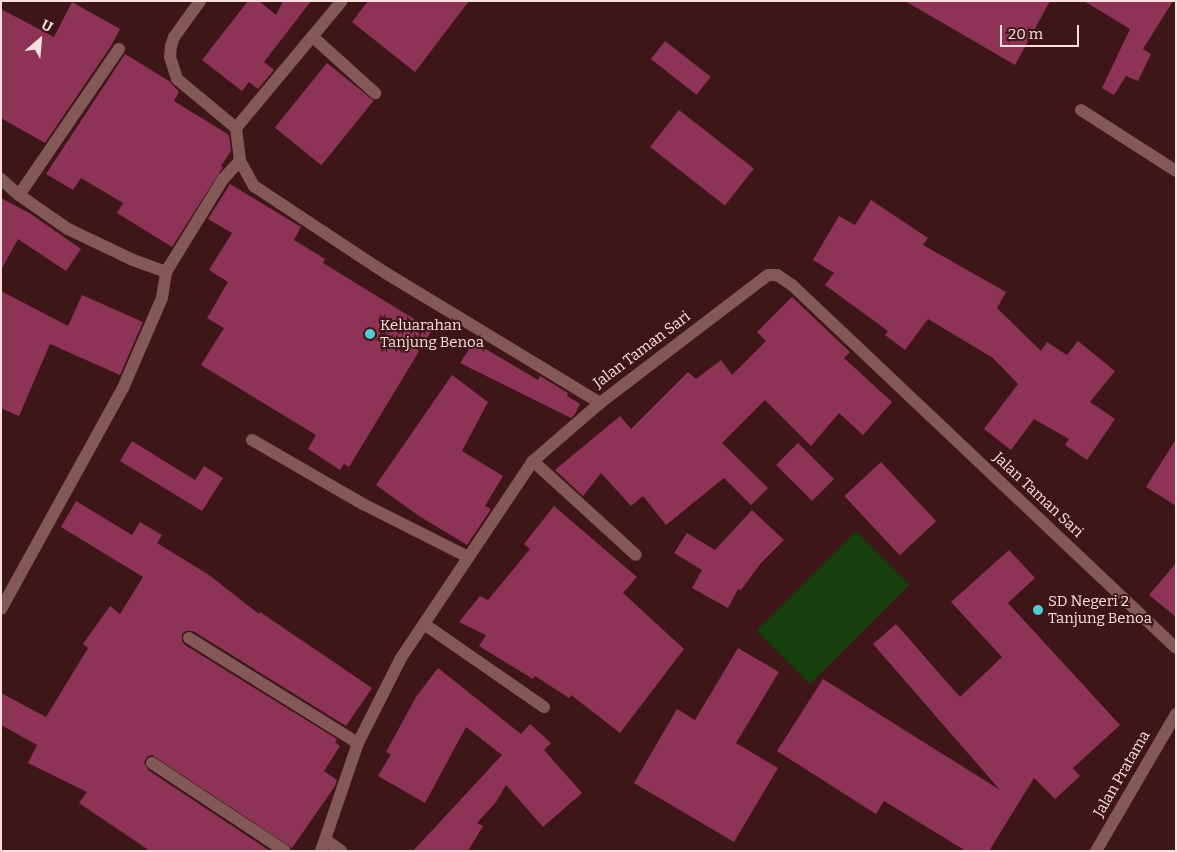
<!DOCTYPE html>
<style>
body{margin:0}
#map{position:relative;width:1177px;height:852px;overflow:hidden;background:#3e1618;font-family:Bitter,serif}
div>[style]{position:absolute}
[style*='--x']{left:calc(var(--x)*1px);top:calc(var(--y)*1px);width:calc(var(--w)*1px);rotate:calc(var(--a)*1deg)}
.green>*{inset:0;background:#173f0e;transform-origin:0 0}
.building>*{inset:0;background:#8d3355;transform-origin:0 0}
.minor>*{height:12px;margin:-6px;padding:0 6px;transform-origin:6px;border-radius:6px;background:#835857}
.tertiary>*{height:12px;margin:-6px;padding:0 6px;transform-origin:6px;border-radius:6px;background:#835857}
.dots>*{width:14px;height:14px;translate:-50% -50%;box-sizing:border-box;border:2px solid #3e1618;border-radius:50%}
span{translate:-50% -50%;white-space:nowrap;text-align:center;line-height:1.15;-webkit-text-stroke:4px #3e1618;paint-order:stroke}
.poi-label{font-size:15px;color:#fce0df}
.left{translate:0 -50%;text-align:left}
.street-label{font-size:15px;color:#fce0df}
.frame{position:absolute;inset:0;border:2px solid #fce0df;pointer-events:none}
.north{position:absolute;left:15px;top:15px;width:50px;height:50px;-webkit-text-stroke:4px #3e1618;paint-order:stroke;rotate:27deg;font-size:14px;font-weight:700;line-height:20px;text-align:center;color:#fce0df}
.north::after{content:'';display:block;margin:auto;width:18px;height:22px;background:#fce0df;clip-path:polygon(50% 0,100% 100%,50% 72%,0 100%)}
.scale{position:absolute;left:1000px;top:25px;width:79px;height:22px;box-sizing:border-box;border:2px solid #fce0df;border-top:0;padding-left:6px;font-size:15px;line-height:18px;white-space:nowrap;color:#fce0df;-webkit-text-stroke:4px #3e1618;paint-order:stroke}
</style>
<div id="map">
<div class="green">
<i style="left:856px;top:531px;width:76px;height:141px;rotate:45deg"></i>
</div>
<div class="building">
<i style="clip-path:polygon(248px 1px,259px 1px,276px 15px,283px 1px,311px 1px,264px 62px,274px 70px,258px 89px,249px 82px,242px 91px,202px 60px)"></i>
<i style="clip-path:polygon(368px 1px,469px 1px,415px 72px,352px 22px)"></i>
<i style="clip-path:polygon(905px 1px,1050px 1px,1015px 65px)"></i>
<i style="clip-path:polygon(1084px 1px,1173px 1px,1143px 49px,1151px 54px,1138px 81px,1126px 76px,1114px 95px,1102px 88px,1130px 29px)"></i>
<i style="clip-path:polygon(72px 2px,120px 29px,111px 46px,45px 143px,1px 118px,1px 9px,54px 37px)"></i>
<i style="left:665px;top:41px;width:58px;height:23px;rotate:38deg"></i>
<i style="clip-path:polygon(125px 54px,169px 81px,179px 92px,174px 101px,229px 135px,231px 151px,221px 166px,223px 167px,172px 247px,117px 213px,123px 203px,81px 178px,73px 190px,46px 174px)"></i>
<i style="left:327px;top:63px;width:60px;height:83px;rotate:39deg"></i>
<i style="left:679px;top:110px;width:95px;height:47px;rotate:38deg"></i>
<i style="clip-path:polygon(230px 184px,301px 227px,294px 240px,325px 259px,323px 263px,432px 330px,349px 467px,344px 464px,340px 470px,308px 449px,316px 435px,201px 365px,224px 328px,207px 318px,228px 282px,209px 270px,232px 233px,208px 219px)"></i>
<i style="clip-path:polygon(1px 198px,31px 214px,81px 249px,66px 271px,18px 239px,1px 270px)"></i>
<i style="clip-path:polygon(871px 200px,928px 238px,923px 245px,1006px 292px,997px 308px,1041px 351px,1047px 342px,1067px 355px,1078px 341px,1115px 371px,1090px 402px,1115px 419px,1087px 460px,1065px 445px,1069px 439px,1034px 419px,1011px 450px,984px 429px,1018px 384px,993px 358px,928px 319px,905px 350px,885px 335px,888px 331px,825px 285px,834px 273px,813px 260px,839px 216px,855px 225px)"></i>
<i style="clip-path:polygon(1px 291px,68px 326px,82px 295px,143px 322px,120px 375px,50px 344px,19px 416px,1px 408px)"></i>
<i style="clip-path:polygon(792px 297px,850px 352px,844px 358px,892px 402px,863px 435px,839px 413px,811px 446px,765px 400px,722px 443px,768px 488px,751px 505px,724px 478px,666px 525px,643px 496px,631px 506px,601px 473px,583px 496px,555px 470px,620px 416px,631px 429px,688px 372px,696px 379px,721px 360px,732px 375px,766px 341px,757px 332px)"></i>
<i style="clip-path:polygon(474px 342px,538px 380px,540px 376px,568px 393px,567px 396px,580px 404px,575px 414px,571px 418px,460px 363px)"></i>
<i style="clip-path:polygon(452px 375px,488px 402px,462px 451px,503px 476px,485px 506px,491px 509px,467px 545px,419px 516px,376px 485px)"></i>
<i style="clip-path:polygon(1176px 439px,1176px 506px,1146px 487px)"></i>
<i style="clip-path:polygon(132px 441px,195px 480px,204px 466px,223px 478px,202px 511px,120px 461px)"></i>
<i style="left:798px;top:443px;width:51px;height:31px;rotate:45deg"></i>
<i style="left:881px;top:462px;width:81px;height:50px;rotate:47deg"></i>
<i style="clip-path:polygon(76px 501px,132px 535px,140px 522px,162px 535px,157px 543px,209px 575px,259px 614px,260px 612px,372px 688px,346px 726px,193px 631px,186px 631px,182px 634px,182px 641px,185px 645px,337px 739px,335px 742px,340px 746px,324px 771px,337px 780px,335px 786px,292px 848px,152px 755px,148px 756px,144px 762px,148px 770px,270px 851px,150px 851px,79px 803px,87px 792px,28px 763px,37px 745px,1px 725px,1px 693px,46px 717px,88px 648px,83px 644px,110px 606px,120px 614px,143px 577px,61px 527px)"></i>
<i style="clip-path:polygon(554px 506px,637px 577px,623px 593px,684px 649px,620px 733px,571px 695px,569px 698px,535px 676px,533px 679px,479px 646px,486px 635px,459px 622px,480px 596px,488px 600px,530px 549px,524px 544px)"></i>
<i style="clip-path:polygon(752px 510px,784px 540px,761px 563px,741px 590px,738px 589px,728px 608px,692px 588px,702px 570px,674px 553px,687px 533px,715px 550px)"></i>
<i style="clip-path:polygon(1009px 550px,1035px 578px,1008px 603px,1120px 725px,1073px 768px,1080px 776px,1055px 799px,1034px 778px,989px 851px,966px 851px,884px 801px,876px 814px,777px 751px,823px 679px,1000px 790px,873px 644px,896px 624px,960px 697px,1002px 657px,951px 602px)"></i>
<i style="clip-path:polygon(1176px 563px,1176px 617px,1149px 595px)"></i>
<i style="clip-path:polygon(738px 648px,779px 672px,736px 743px,778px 768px,734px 842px,634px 783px,677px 709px,695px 720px)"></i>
<i style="clip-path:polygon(438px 668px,521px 734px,530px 724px,551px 743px,544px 750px,582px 793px,543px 827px,506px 785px,496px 802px,477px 823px,483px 826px,468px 851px,413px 851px,502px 755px,466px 727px,425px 803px,378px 776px,391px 754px,386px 752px,416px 697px)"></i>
</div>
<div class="minor">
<i style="--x:200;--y:1;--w:44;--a:125.8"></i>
<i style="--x:174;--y:37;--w:9;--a:108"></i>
<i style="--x:171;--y:46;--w:11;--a:95"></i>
<i style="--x:170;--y:57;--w:23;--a:72"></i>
<i style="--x:177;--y:79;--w:77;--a:39.7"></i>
<i style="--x:236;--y:128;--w:33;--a:83"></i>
<i style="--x:240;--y:161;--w:29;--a:61"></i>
<i style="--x:254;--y:186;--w:156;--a:33.5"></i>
<i style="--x:384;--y:272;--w:253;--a:31.2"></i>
<i style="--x:600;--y:403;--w:211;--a:-37.3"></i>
<i style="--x:768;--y:275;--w:9;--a:0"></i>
<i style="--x:777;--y:275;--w:18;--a:34"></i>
<i style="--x:792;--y:285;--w:528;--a:43.39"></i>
<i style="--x:313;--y:37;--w:84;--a:42.1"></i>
<i style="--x:1081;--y:110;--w:113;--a:32.7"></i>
<i style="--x:236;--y:128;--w:165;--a:-50.2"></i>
<i style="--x:1;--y:179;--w:24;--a:42"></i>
<i style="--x:19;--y:195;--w:60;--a:34.8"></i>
<i style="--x:68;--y:229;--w:72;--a:25.5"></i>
<i style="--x:133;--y:260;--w:35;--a:20"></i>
<i style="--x:166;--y:272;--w:109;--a:-58.5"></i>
<i style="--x:223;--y:179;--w:25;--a:-47"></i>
<i style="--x:19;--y:195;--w:177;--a:-55.6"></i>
<i style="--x:252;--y:440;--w:128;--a:30"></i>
<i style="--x:363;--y:504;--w:118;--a:26.8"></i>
<i style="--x:533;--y:461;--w:139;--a:42.4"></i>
<i style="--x:1;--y:609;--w:252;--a:-61.1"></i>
<i style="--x:123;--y:388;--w:98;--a:-66.6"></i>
<i style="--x:162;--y:298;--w:26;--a:-81"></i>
<i style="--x:424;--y:624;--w:146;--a:34.7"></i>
<i style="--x:189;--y:638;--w:199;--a:31.9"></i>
<i style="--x:152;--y:763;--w:159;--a:33.5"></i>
<i style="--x:326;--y:840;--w:19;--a:36"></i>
<i style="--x:321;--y:851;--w:114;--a:-71.1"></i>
<i style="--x:358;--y:743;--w:95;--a:-63.2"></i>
<i style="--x:401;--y:658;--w:237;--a:-56.2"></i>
<i style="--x:533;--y:461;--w:89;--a:-40.9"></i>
</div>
<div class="tertiary">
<i style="--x:1096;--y:851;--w:159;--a:-59.7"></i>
</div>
<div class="dots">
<i style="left:370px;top:334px;background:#51ccd3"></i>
<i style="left:1038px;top:610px;background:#51ccd3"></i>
</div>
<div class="poi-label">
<span class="left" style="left:380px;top:334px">Keluarahan<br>Tanjung Benoa</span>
<span class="left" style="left:1048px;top:610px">SD Negeri 2<br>Tanjung Benoa</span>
</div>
<div class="street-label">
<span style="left:642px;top:350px;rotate:-37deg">Jalan Taman Sari</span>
<span style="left:1038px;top:495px;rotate:43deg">Jalan Taman Sari</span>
<span style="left:1122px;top:774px;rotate:-60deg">Jalan Pratama</span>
</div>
<div class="frame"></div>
<div class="north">U</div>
<div class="scale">20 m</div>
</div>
